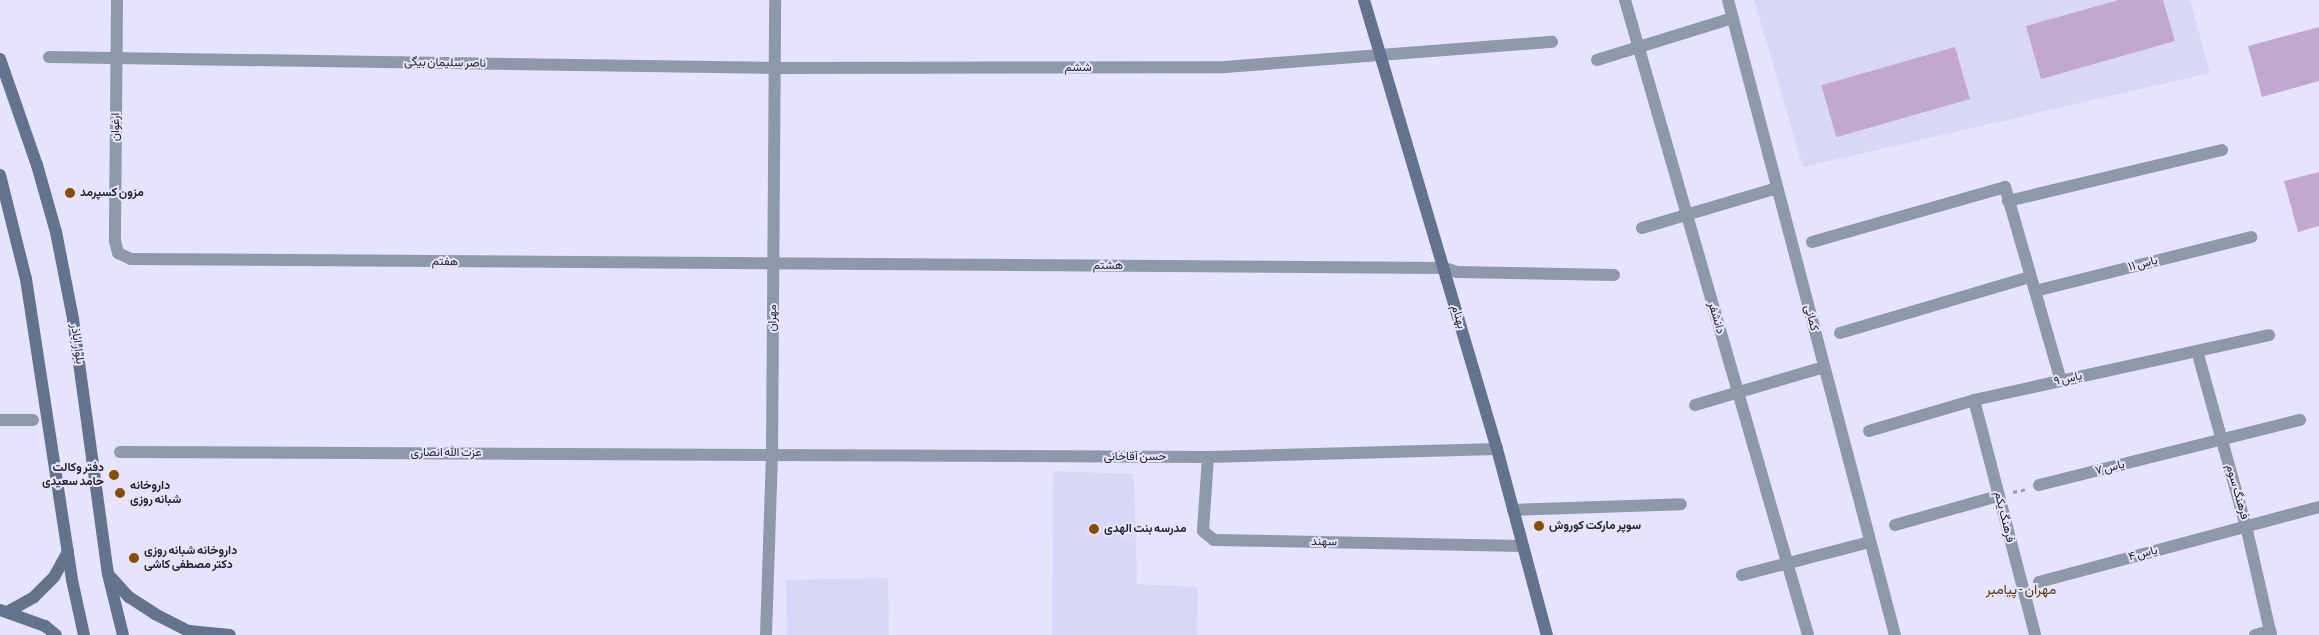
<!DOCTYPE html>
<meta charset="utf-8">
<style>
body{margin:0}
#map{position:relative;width:2319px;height:635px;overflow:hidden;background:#e6e4fd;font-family:"Asap Condensed",Vazirmatn,sans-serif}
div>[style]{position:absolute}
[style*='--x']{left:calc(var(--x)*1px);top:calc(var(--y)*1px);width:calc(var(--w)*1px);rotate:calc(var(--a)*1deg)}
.built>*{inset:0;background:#d9d7f7;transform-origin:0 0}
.building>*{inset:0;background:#c4a7d1;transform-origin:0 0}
.path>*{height:3px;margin-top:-1.5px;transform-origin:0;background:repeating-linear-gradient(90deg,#9a99ab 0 4px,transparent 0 8px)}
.street>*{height:12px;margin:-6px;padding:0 6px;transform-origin:6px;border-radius:6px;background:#8e98ab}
.secondary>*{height:12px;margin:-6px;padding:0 6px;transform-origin:6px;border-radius:6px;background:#63728d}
.dots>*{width:14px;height:14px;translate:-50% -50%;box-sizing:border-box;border:2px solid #e6e4fd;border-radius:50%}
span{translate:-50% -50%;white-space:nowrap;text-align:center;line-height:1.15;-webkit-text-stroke:4px #e6e4fd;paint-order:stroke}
.street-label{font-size:12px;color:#24232c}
.poi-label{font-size:12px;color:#24232c;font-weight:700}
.left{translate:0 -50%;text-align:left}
.right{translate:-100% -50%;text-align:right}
.neighbourhood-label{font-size:14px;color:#5f370a}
</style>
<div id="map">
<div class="built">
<i style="clip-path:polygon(1754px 0,2190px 0,2210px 73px,1803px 167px)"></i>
<i style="clip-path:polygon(1053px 471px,1134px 474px,1137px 584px,1198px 587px,1197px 635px,1052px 635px)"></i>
<i style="left:888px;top:578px;width:57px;height:102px;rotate:89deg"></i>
</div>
<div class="building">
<i style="clip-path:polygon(2119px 0,2163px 0,2175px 41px,2041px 79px,2026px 26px)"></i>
<i style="clip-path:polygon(2319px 27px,2319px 81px,2262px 97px,2248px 46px)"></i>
<i style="left:1955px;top:47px;width:54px;height:139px;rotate:74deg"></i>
<i style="clip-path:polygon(2319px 172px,2319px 226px,2298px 232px,2284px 181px)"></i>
</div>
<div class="path">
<i style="--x:2013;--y:492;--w:14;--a:-12"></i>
</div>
<div class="street">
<i style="--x:117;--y:0;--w:241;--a:90.5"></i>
<i style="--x:115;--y:241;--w:12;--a:76"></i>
<i style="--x:118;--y:253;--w:14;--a:25"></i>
<i style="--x:131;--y:259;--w:1313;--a:0.39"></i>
<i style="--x:1444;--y:268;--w:14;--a:17"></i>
<i style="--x:1457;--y:272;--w:157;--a:1.1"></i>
<i style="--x:1625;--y:0;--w:661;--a:73.92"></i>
<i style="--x:1728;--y:0;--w:657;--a:75.27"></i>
<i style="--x:49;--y:57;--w:725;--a:0.87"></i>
<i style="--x:774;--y:68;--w:451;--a:-0.1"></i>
<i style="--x:1225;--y:67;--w:328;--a:-4.4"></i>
<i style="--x:1597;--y:60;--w:142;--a:-17.2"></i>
<i style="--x:2008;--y:201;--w:220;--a:-13.4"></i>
<i style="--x:1642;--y:228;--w:141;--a:-16.5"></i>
<i style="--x:1812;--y:242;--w:201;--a:-15.9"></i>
<i style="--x:2005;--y:187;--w:202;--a:73.9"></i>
<i style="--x:2035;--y:291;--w:223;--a:-14"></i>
<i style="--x:1840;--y:333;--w:198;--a:-16.4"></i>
<i style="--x:2197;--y:351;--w:182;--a:74.4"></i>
<i style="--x:2246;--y:526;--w:112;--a:77.1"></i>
<i style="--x:1974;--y:400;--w:243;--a:75.4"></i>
<i style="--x:1695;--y:405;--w:134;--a:-16.4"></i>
<i style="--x:0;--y:420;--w:33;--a:0"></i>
<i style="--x:1869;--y:431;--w:109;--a:-16.4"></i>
<i style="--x:1974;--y:400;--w:302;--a:-12.4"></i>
<i style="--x:120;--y:452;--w:1088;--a:0.26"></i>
<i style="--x:1208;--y:457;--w:289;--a:-1.6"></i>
<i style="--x:1208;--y:457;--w:74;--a:93.9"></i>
<i style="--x:1203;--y:531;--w:14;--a:39"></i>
<i style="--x:1214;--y:540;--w:308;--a:1.1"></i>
<i style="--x:2039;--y:485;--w:269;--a:-14"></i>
<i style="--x:1513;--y:510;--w:168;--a:-2"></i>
<i style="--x:1895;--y:525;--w:107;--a:-15.7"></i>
<i style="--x:1742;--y:575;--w:132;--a:-14.5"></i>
<i style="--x:2039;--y:582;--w:290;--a:-15"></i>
<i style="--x:766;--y:635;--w:181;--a:-88.1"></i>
<i style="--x:772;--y:454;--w:454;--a:-89.6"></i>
<i style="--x:2255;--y:635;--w:16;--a:-15"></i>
</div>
<div class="secondary">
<i style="--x:1364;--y:0;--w:468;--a:73.5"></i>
<i style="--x:1497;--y:449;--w:193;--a:75"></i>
<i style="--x:0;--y:59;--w:112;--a:70.8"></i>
<i style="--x:37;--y:165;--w:70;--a:74.2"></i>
<i style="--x:56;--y:232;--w:89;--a:78.9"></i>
<i style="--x:73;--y:319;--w:257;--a:82.2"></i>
<i style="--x:108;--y:574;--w:63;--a:76.2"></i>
<i style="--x:0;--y:175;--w:107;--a:76"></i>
<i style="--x:26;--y:279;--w:304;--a:81.3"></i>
<i style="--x:72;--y:580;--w:56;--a:77.7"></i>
<i style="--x:108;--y:574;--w:31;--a:48"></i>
<i style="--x:129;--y:597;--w:31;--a:33"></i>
<i style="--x:155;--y:614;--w:38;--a:27"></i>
<i style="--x:189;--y:631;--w:41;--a:5.6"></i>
<i style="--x:0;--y:610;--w:48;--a:19.6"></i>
<i style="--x:45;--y:626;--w:14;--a:39"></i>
<i style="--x:9;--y:611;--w:29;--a:-29"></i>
<i style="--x:34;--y:597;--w:28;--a:-45"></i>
<i style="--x:54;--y:577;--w:29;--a:-61"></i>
</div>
<div class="dots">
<i style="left:70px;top:193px;background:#874d04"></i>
<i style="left:114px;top:475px;background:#874d04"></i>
<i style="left:120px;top:493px;background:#874d04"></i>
<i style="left:1539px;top:526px;background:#874d04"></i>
<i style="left:1094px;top:529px;background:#874d04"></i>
<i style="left:134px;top:558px;background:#874d04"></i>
</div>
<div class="street-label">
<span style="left:445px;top:63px;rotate:1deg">ناصر سلیمان بیگی</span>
<span style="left:1078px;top:68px">ششم</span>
<span style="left:116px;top:127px;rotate:-90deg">ارغوان</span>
<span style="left:445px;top:262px;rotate:1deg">هفتم</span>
<span style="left:2143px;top:264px;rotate:-14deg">یاس ۱۱</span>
<span style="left:1108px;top:266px">هشتم</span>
<span style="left:1458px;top:317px;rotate:73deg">بهنام</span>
<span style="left:773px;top:318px;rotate:-90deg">مهران</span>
<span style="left:1716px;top:318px;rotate:74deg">دانشفر</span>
<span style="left:1811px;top:318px;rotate:75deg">کمانی</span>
<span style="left:77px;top:344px;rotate:82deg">بلوار اباذر</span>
<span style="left:2068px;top:379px;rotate:-12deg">یاس ۹</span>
<span style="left:446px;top:453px">عزت الله انصاری</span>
<span style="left:1135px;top:457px">حسن آقاخانی</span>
<span style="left:2110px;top:468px;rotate:-14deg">یاس ۷</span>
<span style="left:2237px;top:492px;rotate:74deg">فرهنگ سوم</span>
<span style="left:2004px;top:517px;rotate:76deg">فرهنگ یکم</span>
<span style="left:1324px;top:542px;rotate:1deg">سهند</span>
<span style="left:2143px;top:554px;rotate:-15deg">یاس ۴</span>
</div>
<div class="poi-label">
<span class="left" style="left:80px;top:193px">مزون کسپرمد</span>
<span class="right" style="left:104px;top:475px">دفتر وکالت<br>حامد سعیدی</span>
<span class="left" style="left:130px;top:493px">داروخانه<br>شبانه روزی</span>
<span class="left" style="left:1549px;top:526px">سوپر ماركت كوروش</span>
<span class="left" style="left:1104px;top:529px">مدرسه بنت الهدی</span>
<span class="left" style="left:144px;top:558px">داروخانه شبانه روزی<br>دکتر مصطفی کاشی</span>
</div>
<div class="neighbourhood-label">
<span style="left:2021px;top:589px">مهران - پیامبر</span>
</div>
</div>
